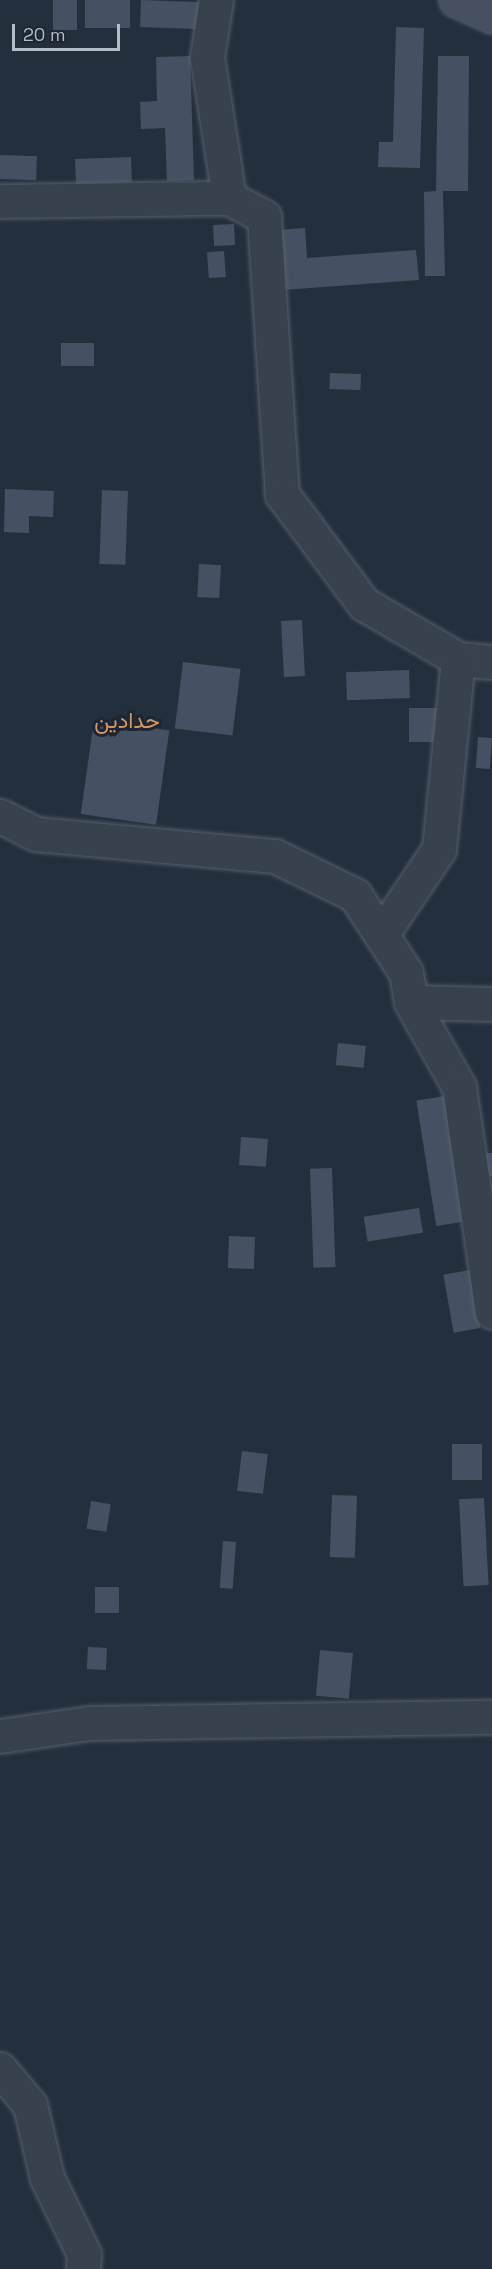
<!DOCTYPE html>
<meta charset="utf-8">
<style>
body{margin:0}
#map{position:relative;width:492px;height:2269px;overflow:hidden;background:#242f3e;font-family:"Space Grotesk",Vazirmatn,sans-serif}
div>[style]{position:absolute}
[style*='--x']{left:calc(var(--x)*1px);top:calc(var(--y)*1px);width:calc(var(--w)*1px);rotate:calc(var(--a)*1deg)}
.building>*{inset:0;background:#455162;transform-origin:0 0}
.roads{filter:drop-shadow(0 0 2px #565f6c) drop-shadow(0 0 2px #565f6c)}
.street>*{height:33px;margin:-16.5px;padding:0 16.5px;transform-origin:16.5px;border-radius:16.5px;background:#38414e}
.secondary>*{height:33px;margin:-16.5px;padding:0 16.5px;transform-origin:16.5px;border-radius:16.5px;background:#465061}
span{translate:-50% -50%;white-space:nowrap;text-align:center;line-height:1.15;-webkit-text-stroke:6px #1d2633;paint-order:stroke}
.quarter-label{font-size:22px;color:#d59563}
.scale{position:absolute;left:12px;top:24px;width:108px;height:27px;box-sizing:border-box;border:3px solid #b4bcc9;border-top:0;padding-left:8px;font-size:18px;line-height:21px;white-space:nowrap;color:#b4bcc9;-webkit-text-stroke:4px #1d2633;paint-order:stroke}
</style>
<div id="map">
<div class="building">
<i style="left:53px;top:0;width:24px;height:30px"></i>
<i style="left:85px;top:0;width:45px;height:28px"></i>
<i style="left:141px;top:0;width:62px;height:27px;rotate:2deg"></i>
<i style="clip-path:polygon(396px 27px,424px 28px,420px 168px,378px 167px,379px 142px,393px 142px)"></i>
<i style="clip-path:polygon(190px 56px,194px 180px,167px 181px,165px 128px,141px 129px,140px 102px,157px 101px,156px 57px)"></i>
<i style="clip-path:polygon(438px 56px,469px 56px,468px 191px,443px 191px,445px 276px,425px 276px,424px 192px,436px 191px)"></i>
<i style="left:0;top:155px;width:37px;height:24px;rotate:2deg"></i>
<i style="left:131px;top:157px;width:25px;height:56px;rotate:88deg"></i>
<i style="left:234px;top:224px;width:21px;height:21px;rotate:87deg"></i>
<i style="clip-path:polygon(305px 228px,307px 258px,416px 250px,419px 280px,283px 290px,279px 230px)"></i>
<i style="left:224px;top:251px;width:26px;height:17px;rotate:86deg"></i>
<i style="left:61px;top:343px;width:33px;height:23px"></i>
<i style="left:330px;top:373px;width:31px;height:16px;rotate:2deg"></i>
<i style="clip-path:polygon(5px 489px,54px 491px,53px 517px,29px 516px,29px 533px,4px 532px)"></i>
<i style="left:102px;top:490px;width:26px;height:74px;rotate:2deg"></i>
<i style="left:199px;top:564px;width:22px;height:33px;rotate:3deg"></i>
<i style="left:302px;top:620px;width:56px;height:21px;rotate:87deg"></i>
<i style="left:183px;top:662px;width:58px;height:67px;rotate:7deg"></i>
<i style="left:409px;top:670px;width:28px;height:63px;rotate:88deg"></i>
<i style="left:409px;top:708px;width:29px;height:34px"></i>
<i style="left:94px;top:720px;width:76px;height:95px;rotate:8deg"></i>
<i style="left:478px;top:737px;width:14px;height:31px;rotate:4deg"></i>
<i style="left:338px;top:1043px;width:28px;height:22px;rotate:6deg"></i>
<i style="left:445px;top:1096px;width:127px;height:29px;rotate:81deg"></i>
<i style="left:241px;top:1137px;width:27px;height:28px;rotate:4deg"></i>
<i style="clip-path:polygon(486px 1153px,492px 1153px,492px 1176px,485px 1176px)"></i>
<i style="left:332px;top:1168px;width:99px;height:22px;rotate:88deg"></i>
<i style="left:419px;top:1208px;width:25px;height:56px;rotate:81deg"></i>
<i style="left:229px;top:1236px;width:26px;height:32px;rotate:2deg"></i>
<i style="left:470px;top:1270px;width:59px;height:27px;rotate:80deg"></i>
<i style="left:452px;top:1444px;width:30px;height:36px"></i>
<i style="left:242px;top:1451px;width:26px;height:40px;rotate:7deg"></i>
<i style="left:332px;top:1495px;width:25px;height:62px;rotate:2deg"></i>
<i style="left:484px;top:1498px;width:87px;height:25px;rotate:87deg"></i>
<i style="left:91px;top:1501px;width:20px;height:28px;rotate:9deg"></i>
<i style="left:223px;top:1541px;width:13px;height:47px;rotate:4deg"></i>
<i style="left:95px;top:1587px;width:24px;height:26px"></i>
<i style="left:88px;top:1647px;width:19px;height:22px;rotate:3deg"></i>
<i style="left:320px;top:1650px;width:33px;height:46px;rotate:5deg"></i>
</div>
<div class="roads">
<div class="street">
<i style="--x:216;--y:0;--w:58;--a:99"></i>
<i style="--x:207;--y:57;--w:143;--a:81.1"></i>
<i style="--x:0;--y:201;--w:229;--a:-0.8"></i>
<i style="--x:229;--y:198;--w:40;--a:28"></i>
<i style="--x:264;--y:217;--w:278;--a:86.3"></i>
<i style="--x:282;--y:494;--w:137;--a:53.3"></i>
<i style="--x:364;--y:604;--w:109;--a:30.3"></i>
<i style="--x:458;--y:659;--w:34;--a:5"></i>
<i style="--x:0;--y:816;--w:40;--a:26.6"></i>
<i style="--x:36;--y:834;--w:240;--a:5.3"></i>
<i style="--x:275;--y:856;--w:89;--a:26"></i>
<i style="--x:355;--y:895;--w:93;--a:56.8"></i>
<i style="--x:406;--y:973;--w:29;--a:80"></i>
<i style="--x:411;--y:1002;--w:98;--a:60.5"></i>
<i style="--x:459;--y:1087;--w:227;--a:81.7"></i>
<i style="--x:381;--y:935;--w:104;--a:-56"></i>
<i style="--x:439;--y:849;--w:191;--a:-84.3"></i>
<i style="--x:411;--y:1002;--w:81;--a:1.4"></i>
<i style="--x:0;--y:1736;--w:90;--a:-8.3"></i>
<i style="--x:89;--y:1723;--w:403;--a:-0.9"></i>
<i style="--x:0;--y:2069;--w:47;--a:50.2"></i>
<i style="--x:30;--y:2105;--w:75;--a:76.9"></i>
<i style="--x:47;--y:2178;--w:85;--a:64"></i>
<i style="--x:84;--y:2254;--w:15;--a:94"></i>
</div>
<div class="secondary">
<i style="--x:456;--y:0;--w:39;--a:24"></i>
</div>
</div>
<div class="quarter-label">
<span style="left:127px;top:721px">حدادين</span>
</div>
<div class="scale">20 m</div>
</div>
